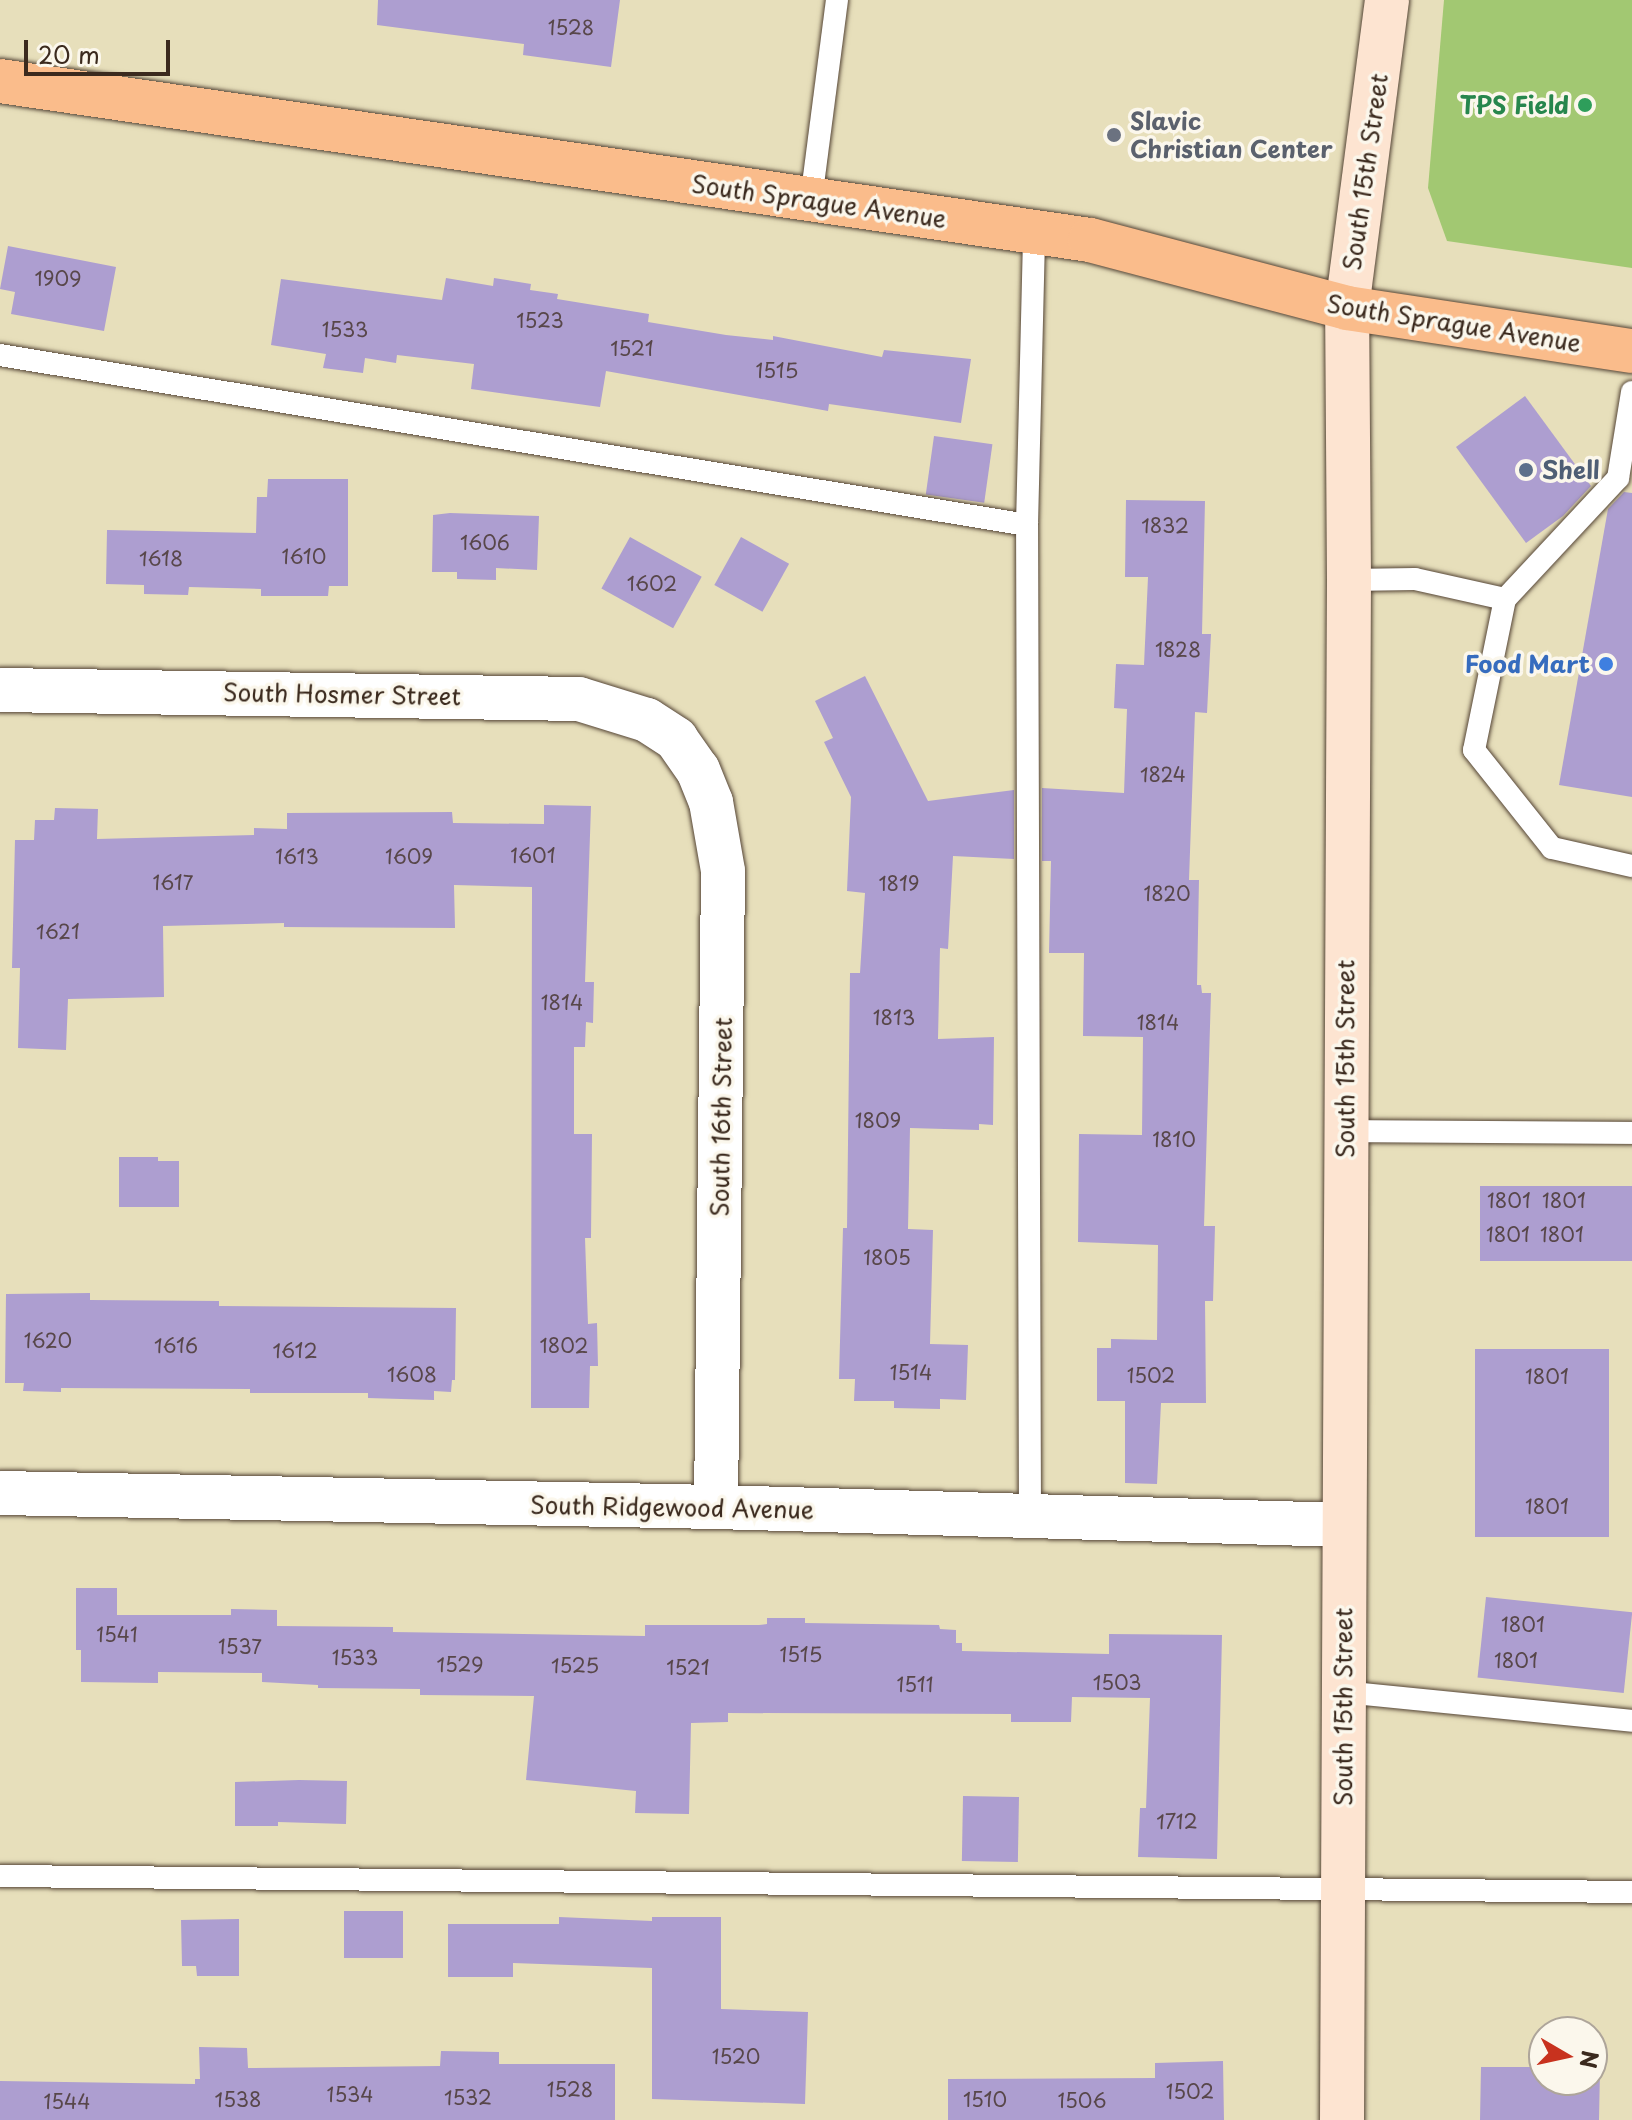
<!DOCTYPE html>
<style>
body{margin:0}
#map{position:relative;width:1632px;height:2120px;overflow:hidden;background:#e7dfbb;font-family:"Playpen Sans",sans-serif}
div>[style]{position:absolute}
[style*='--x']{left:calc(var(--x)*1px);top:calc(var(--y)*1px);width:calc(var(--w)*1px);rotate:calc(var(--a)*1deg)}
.green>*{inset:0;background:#a2c872}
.building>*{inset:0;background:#ad9ed0;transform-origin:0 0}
.roads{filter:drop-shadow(0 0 2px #554536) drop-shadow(0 0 2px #554536)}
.lane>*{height:22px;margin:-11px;padding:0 11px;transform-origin:11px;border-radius:11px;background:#fff}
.street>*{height:44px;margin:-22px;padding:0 22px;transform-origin:22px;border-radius:22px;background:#fff}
.secondary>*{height:44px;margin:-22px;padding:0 22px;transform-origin:22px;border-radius:22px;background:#fde4d1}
.primary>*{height:44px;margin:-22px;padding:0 22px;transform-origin:22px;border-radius:22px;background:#fabc8b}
.dots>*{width:22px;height:22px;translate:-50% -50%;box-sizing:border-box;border:4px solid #fbf7ec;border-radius:50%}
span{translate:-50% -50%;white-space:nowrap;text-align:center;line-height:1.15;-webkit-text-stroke:7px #fbf7ec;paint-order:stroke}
.number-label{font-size:20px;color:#58474a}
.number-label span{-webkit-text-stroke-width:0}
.leisure-label{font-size:24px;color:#27864d;font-weight:700}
.right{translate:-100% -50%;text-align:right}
.worship-label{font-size:24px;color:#5b616d;font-weight:700}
.left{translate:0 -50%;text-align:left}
.street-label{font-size:24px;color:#3b2a1e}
.service-label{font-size:24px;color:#4e5e75;font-weight:700}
.shop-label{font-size:24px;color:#366cbe;font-weight:700}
.north{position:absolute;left:1528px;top:2016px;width:80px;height:80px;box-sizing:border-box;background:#fbf7ec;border:2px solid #aea59a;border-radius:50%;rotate:99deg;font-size:22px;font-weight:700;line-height:32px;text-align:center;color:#3b2a1e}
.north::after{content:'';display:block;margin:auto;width:28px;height:36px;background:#c8321e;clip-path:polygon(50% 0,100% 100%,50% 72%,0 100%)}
.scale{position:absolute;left:24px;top:40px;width:146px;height:36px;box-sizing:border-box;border:4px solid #3b2a1e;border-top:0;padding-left:10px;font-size:24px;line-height:28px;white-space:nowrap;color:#3b2a1e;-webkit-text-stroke:6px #fbf7ec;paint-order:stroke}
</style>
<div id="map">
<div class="green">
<i style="clip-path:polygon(1444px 0,1632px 0,1632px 268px,1447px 241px,1428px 188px)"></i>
</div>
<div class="building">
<i style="clip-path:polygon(378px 0,620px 0,611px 67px,523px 55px,524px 44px,377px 25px)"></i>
<i style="clip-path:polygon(8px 246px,116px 267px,104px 331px,11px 314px,15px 292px,0 289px)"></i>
<i style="clip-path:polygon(446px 278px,493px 286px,494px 278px,531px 284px,530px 290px,558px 294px,557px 299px,649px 314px,648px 322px,726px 335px,773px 340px,773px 336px,882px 357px,884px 350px,971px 359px,961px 423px,829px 404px,828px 411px,606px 371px,600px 407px,471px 389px,474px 364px,397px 355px,396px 363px,365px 358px,363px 373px,323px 368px,326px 354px,271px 345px,281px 279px,442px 300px)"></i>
<i style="clip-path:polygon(1525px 396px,1591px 486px,1563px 516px,1526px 543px,1456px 447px)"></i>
<i style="left:934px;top:436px;width:59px;height:59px;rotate:8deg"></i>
<i style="clip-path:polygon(268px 479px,348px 479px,348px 586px,329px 586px,328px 596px,261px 596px,261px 589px,189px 587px,188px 595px,144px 594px,144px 585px,106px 584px,107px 530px,256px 533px,257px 497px,267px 497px)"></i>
<i style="clip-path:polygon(1624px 492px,1632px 493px,1632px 797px,1559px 785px,1608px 509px)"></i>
<i style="clip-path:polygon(1126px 500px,1205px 501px,1202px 634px,1211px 634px,1207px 713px,1195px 712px,1189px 880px,1199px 880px,1197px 985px,1201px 985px,1202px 993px,1211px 993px,1204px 1226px,1215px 1226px,1213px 1301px,1205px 1301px,1206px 1403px,1161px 1403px,1157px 1484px,1125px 1483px,1125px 1401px,1097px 1401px,1097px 1348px,1111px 1348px,1111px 1339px,1157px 1340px,1158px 1245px,1078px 1242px,1079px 1134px,1142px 1135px,1143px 1037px,1083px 1036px,1084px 953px,1049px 953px,1051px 861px,1042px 861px,1042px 788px,1124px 793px,1127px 709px,1114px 708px,1116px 664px,1144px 665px,1148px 577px,1125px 577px)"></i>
<i style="clip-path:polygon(450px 513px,539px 516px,537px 570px,496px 568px,496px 580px,457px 579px,457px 572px,432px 572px,433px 515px)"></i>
<i style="left:630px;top:537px;width:82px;height:59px;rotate:29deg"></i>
<i style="left:741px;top:537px;width:55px;height:55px;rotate:29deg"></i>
<i style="clip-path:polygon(865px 676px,928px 801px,1014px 790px,1014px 859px,953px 856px,948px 949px,940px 948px,938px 1039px,994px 1037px,993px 1125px,979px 1124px,979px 1130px,910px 1128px,908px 1229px,933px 1230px,930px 1344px,968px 1345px,966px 1400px,940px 1399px,940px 1409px,894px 1408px,894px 1401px,854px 1401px,855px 1379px,839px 1379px,843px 1228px,847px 1228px,850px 973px,860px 973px,865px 893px,847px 891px,851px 797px,824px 742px,833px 738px,815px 701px)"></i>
<i style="clip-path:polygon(544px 805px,591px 806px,585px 982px,594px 982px,593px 1023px,586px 1022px,585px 1047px,574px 1047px,574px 1134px,592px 1134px,591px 1238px,585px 1238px,588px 1324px,597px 1323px,598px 1366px,590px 1366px,589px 1408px,531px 1408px,532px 887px,454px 885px,455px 928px,284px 927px,284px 923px,163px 926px,164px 997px,68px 999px,66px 1050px,18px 1048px,20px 968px,12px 968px,15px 840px,34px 840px,35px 820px,54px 820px,55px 808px,98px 809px,97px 839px,254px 835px,254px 828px,287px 829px,287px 813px,452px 812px,453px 823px,544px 824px)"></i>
<i style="clip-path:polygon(119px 1157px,158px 1157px,158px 1161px,179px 1161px,179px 1207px,119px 1207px)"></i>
<i style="left:1632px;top:1186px;width:75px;height:152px;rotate:90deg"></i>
<i style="clip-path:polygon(90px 1293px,90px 1300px,219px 1301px,219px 1306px,456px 1308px,455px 1380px,452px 1380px,451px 1392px,434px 1391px,434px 1400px,368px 1398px,368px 1393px,250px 1393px,250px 1389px,61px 1388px,61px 1392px,23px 1391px,24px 1383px,5px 1383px,6px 1294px)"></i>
<i style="left:1475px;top:1349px;width:134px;height:188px"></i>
<i style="clip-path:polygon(76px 1588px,117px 1588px,117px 1615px,231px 1615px,231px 1609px,277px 1610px,277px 1626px,393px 1627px,393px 1632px,645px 1636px,645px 1625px,759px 1625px,767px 1624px,767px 1618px,805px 1618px,805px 1623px,939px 1625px,940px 1629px,956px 1630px,956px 1643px,962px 1643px,962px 1651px,1109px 1654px,1109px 1634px,1222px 1635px,1217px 1859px,1138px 1857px,1140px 1808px,1146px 1808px,1150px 1698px,1072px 1697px,1071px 1722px,1011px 1722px,1011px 1714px,728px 1713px,728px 1722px,691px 1723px,689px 1814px,635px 1813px,636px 1791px,526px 1780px,534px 1696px,420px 1695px,420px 1689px,318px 1688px,318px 1685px,262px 1682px,262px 1673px,158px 1672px,158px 1683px,81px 1682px,81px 1650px,76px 1650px)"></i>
<i style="left:1486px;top:1597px;width:147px;height:81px;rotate:6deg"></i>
<i style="clip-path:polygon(299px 1780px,347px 1781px,346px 1824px,278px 1822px,278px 1826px,235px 1826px,235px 1782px)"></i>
<i style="left:963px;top:1796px;width:56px;height:65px;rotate:1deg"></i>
<i style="left:403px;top:1911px;width:47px;height:59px;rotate:90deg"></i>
<i style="clip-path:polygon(559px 1917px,652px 1921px,652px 1917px,721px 1917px,721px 2009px,808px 2012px,805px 2104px,652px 2099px,652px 1968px,513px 1963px,513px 1977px,448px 1977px,448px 1924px,559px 1924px)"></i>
<i style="clip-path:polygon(239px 1919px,239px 1976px,197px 1976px,196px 1966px,182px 1966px,181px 1920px)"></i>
<i style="clip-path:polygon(199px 2047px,247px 2048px,248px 2068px,440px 2066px,441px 2051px,499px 2052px,499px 2064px,615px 2064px,615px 2120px,0 2120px,0 2081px,195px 2084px,195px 2079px,200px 2079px)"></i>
<i style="clip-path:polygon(1223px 2061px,1224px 2120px,948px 2120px,948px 2079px,1155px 2078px,1155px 2063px)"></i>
<i style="clip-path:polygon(1481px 2067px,1535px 2067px,1544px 2070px,1544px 2080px,1592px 2080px,1592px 2070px,1600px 2071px,1599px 2120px,1480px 2120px)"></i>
</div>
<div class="roads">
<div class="lane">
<i style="--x:811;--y:200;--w:202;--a:-82.6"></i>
<i style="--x:0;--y:355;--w:1041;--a:9.4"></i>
<i style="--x:1632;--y:392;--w:87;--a:99.2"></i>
<i style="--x:1618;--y:478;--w:166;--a:133"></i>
<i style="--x:1505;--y:599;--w:154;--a:101.6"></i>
<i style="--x:1474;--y:750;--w:125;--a:51.5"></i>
<i style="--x:1552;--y:848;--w:82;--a:12.7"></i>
<i style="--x:1349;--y:580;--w:66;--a:-0.9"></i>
<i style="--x:1415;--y:579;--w:92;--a:12.5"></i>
<i style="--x:1344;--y:1131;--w:288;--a:0.4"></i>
<i style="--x:1030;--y:1516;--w:991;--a:-90.17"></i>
<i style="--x:1027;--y:525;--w:294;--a:-88.6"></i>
<i style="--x:1343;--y:1692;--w:290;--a:5.7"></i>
<i style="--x:0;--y:1876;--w:1632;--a:0.56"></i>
</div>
<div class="street">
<i style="--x:0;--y:690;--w:579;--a:0.89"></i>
<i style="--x:579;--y:699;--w:71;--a:17.2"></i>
<i style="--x:647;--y:720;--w:35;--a:33"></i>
<i style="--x:676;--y:739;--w:38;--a:55"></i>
<i style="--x:698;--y:770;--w:35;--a:68"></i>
<i style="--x:711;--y:802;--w:70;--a:80.1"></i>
<i style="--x:723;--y:871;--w:636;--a:90.63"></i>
<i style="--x:0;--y:1493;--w:716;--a:1.12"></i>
<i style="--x:716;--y:1507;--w:627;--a:1.64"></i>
</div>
<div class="secondary">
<i style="--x:1342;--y:2120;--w:1540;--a:-89.74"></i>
<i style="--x:1349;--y:580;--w:272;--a:-90.4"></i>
<i style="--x:1347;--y:308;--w:311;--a:-82.6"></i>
</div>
<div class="primary">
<i style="--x:0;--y:81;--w:1102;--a:8.3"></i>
<i style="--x:1090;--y:240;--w:266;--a:14.8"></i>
<i style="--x:1347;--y:308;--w:288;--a:8.6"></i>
</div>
</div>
<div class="dots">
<i style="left:1585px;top:105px;background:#2e9e5b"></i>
<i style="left:1114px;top:135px;background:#6b7280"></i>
<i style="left:1526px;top:470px;background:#5c6f8a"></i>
<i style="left:1606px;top:664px;background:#3f7fe0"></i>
</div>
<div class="number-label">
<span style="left:571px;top:27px">1528</span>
<span style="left:58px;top:278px">1909</span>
<span style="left:540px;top:320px">1523</span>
<span style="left:345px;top:329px">1533</span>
<span style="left:632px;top:348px">1521</span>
<span style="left:777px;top:370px">1515</span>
<span style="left:1165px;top:525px">1832</span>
<span style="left:485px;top:542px">1606</span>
<span style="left:304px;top:556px">1610</span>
<span style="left:161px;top:558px">1618</span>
<span style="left:652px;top:583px">1602</span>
<span style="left:1178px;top:649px">1828</span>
<span style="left:1163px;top:774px">1824</span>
<span style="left:533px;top:855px">1601</span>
<span style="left:297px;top:856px">1613</span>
<span style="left:409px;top:856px">1609</span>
<span style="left:173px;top:882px">1617</span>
<span style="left:899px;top:883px">1819</span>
<span style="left:1167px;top:893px">1820</span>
<span style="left:58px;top:931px">1621</span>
<span style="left:562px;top:1002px">1814</span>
<span style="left:894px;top:1017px">1813</span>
<span style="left:1158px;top:1022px">1814</span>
<span style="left:878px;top:1120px">1809</span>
<span style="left:1174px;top:1139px">1810</span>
<span style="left:1509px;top:1200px">1801</span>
<span style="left:1564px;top:1200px">1801</span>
<span style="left:1508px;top:1234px">1801</span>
<span style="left:1562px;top:1234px">1801</span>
<span style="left:887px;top:1257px">1805</span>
<span style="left:48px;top:1340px">1620</span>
<span style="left:176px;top:1345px">1616</span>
<span style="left:564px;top:1345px">1802</span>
<span style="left:295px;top:1350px">1612</span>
<span style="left:911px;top:1372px">1514</span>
<span style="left:412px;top:1374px">1608</span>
<span style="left:1151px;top:1375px">1502</span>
<span style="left:1547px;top:1376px">1801</span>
<span style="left:1547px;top:1506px">1801</span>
<span style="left:1523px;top:1624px">1801</span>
<span style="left:117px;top:1634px">1541</span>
<span style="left:240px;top:1646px">1537</span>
<span style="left:801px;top:1654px">1515</span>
<span style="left:355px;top:1657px">1533</span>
<span style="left:1516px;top:1660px">1801</span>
<span style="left:460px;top:1664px">1529</span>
<span style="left:575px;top:1665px">1525</span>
<span style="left:688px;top:1667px">1521</span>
<span style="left:1117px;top:1682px">1503</span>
<span style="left:915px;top:1684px">1511</span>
<span style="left:1177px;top:1821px">1712</span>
<span style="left:736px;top:2056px">1520</span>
<span style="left:570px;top:2089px">1528</span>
<span style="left:1190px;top:2091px">1502</span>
<span style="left:350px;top:2094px">1534</span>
<span style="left:468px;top:2097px">1532</span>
<span style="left:238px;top:2099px">1538</span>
<span style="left:985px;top:2099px">1510</span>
<span style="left:1082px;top:2100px">1506</span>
<span style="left:67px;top:2101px">1544</span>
</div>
<div class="leisure-label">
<span class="right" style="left:1569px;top:105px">TPS Field</span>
</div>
<div class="worship-label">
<span class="left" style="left:1130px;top:135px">Slavic<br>Christian Center</span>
</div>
<div class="street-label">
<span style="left:1365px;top:172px;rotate:-82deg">South 15th Street</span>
<span style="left:819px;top:201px;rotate:8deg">South Sprague Avenue</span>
<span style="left:1454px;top:323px;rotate:9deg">South Sprague Avenue</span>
<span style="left:342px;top:694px;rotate:1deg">South Hosmer Street</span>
<span style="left:1345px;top:1059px;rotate:-90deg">South 15th Street</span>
<span style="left:721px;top:1117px;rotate:-89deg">South 16th Street</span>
<span style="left:672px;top:1507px;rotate:1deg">South Ridgewood Avenue</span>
<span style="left:1343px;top:1707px;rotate:-90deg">South 15th Street</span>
</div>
<div class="service-label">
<span class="left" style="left:1542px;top:470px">Shell</span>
</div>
<div class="shop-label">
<span class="right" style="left:1590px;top:664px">Food Mart</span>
</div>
<div class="north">N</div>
<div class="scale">20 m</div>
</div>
